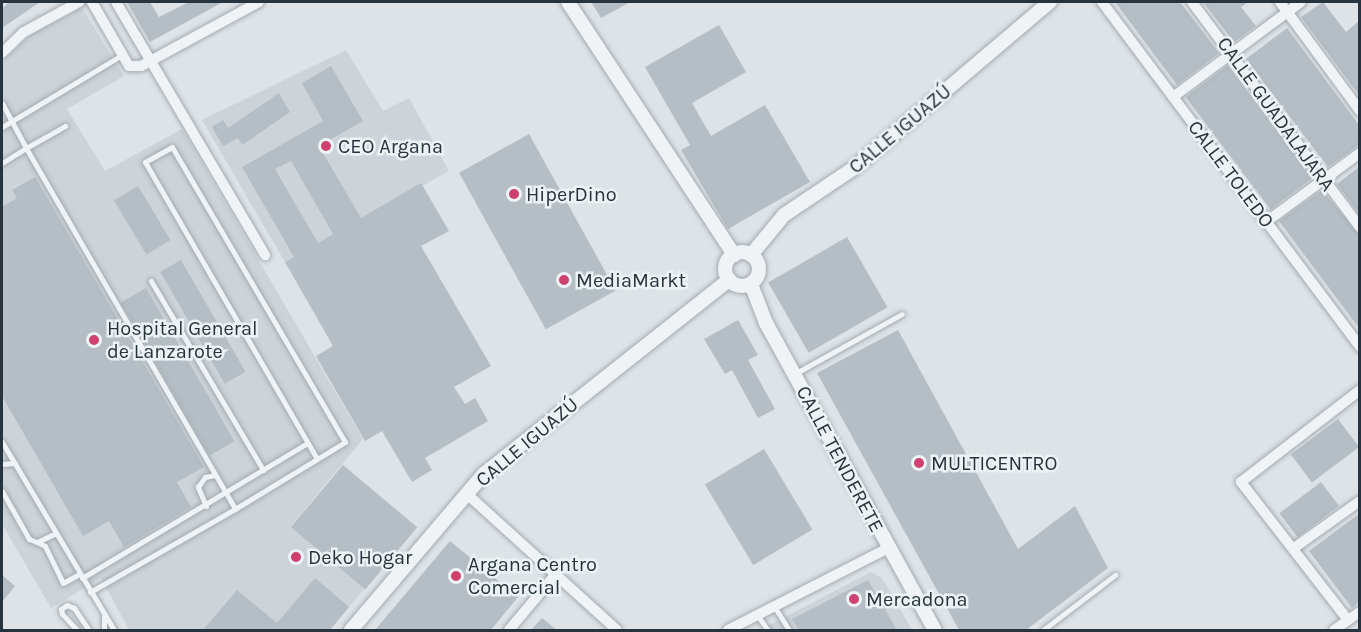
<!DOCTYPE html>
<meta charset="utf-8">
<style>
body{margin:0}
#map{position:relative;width:1361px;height:632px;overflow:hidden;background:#dee3e7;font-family:Karla,sans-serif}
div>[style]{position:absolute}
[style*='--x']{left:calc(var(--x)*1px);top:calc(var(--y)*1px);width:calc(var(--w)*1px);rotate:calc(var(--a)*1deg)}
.built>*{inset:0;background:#ccd3d9}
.building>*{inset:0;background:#b5bec4;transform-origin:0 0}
.roads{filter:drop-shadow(0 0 2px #a3abb1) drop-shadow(0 0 2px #a3abb1)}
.service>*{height:5px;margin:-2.5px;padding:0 2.5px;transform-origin:2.5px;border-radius:2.5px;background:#f0f3f6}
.minor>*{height:10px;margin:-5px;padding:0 5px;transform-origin:5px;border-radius:5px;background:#f0f3f6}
.tertiary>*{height:14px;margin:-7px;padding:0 7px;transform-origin:7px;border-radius:7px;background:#f0f3f6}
.tertiary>.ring{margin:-7px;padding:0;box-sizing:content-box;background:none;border:14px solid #f0f3f6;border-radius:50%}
.dots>*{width:16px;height:16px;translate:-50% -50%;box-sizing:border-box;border:3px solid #edf2f5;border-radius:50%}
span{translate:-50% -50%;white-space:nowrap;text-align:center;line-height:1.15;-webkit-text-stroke:5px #edf2f5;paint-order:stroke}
.street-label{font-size:20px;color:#27343e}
.poi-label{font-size:20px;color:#27343e}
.left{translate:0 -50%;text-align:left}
.frame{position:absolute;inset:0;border:3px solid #27343e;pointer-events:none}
</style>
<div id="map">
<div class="built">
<i style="clip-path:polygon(82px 8px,124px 76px,67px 109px,105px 171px,182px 129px,363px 439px,291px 526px,365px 588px,330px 630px,129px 630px,101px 578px,51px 608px,2px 524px,2px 62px,32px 34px)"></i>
<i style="clip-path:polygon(346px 50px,383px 111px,409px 98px,449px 171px,285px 262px,202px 120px)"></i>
<i style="clip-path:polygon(871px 572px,882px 578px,912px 630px,760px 630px)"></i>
</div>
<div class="building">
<i style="clip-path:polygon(9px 2px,40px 2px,2px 28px,2px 9px)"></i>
<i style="clip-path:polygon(127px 2px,150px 2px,159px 17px,189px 2px,223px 2px,150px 42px)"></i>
<i style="clip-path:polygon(591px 2px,630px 2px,601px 18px)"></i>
<i style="clip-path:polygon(1115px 2px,1180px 2px,1219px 53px,1177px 85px)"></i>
<i style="clip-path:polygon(1203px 2px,1248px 2px,1241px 7px,1256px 26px,1234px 42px)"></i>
<i style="clip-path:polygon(1323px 2px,1346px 32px,1359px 21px,1359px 95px,1301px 17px)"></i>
<i style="clip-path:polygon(719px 25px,746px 72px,692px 103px,711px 136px,765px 105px,810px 182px,728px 229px,681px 150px,690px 145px,645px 67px)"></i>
<i style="clip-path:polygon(1287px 28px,1359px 125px,1359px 145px,1328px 167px,1246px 59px)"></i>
<i style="left:1228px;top:65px;width:141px;height:53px;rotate:53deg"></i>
<i style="clip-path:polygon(evenodd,331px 66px,363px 121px,319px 146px,361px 218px,421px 183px,449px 231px,421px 246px,491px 366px,454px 387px,465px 404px,475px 398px,488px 421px,425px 458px,432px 470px,412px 482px,382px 431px,365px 441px,316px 356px,333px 346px,285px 262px,294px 257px,242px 167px,323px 121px,302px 83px,331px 66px,291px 161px,333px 234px,318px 243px,275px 169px,291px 161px)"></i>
<i style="clip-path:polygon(279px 93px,290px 112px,242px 145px,238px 138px,223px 146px,212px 127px,223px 120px,228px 128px)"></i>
<i style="left:529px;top:134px;width:179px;height:80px;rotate:61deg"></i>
<i style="clip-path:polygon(1359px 167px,1359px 214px,1337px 184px)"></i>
<i style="clip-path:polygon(35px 177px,204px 467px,177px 482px,191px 507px,124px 547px,109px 521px,83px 536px,2px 396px,2px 207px,17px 198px,12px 190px)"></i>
<i style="left:138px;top:186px;width:63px;height:28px;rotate:59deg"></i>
<i style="clip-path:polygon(1322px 190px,1359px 234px,1359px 328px,1279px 221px)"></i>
<i style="left:847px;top:237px;width:81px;height:91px;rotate:60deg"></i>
<i style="left:181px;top:260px;width:129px;height:24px;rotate:60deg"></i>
<i style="left:146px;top:288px;width:177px;height:29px;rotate:60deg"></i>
<i style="clip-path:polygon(738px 320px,758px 355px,748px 360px,775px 409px,758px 418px,732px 370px,725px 374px,704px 339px)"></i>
<i style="clip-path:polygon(898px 330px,1018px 549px,1075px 506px,1108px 568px,1026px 630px,959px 630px,817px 373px)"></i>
<i style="left:1338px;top:419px;width:35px;height:59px;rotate:53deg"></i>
<i style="left:764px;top:449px;width:94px;height:69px;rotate:59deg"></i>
<i style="left:343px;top:465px;width:97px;height:81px;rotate:40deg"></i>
<i style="left:1321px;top:482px;width:30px;height:52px;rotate:53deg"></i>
<i style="clip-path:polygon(1359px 514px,1359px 602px,1352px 608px,1309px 551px)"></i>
<i style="clip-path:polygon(450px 541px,518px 597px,491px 630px,375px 630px)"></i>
<i style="clip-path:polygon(2px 575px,15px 586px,2px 602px)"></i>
<i style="clip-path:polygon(315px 578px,349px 607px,330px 630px,203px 630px,237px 590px,277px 623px)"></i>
<i style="clip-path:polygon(868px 580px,897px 630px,799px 630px,792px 619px)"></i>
<i style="clip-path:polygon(542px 618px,557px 630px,531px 630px)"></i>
</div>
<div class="roads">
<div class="service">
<i style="--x:2;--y:103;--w:51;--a:61.9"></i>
<i style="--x:26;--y:148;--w:45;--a:-29.4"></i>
<i style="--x:2;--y:127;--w:140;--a:-31"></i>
<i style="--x:2;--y:163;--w:28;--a:-32"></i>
<i style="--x:26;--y:148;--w:417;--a:59.9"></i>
<i style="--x:151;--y:281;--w:220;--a:59.3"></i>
<i style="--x:796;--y:373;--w:121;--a:-29.1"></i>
<i style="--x:2;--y:442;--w:219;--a:59.2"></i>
<i style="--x:2;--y:464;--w:13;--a:-4"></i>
<i style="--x:2;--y:491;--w:55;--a:60.6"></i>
<i style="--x:29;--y:539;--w:9;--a:21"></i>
<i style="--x:37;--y:542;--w:21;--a:-25"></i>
<i style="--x:206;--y:506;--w:21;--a:-113"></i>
<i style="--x:198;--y:487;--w:12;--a:-55"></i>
<i style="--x:205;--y:477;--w:10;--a:-11"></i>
<i style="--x:37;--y:542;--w:9;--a:27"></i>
<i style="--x:45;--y:546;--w:41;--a:64.1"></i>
<i style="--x:63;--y:583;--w:18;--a:-29"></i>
<i style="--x:82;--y:578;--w:263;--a:-30.9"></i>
<i style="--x:90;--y:592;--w:167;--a:-29.8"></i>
<i style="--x:235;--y:509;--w:129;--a:-31.3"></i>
<i style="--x:345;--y:442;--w:342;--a:-120.4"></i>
<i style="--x:172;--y:147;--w:31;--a:151"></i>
<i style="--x:145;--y:162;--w:343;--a:59.9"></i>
<i style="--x:774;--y:606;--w:28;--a:58"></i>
<i style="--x:757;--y:615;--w:19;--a:54"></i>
<i style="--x:104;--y:616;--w:14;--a:90"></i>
<i style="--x:77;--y:630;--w:22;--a:-133"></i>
<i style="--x:62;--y:614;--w:5;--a:-101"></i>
<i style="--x:61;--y:609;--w:7;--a:-34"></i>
<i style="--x:67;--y:605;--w:8;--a:23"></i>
<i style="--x:74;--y:608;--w:27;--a:56"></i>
<i style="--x:1043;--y:630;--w:91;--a:-37.4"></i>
</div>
<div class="minor">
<i style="--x:92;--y:2;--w:74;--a:60"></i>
<i style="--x:129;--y:66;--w:12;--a:0"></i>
<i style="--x:141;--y:66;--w:134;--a:-28.5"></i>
<i style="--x:116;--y:2;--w:294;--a:59.5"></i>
<i style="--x:1102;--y:2;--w:431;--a:53.2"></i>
<i style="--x:1192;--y:2;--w:281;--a:53.3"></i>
<i style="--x:1280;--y:2;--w:135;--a:53.7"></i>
<i style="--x:2;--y:53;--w:30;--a:-44"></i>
<i style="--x:24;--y:32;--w:63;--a:-28.6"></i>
<i style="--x:1173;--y:97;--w:159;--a:-36.6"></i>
<i style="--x:1266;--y:222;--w:117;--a:-36.3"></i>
<i style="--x:467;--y:494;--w:202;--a:42.2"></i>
<i style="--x:1294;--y:548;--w:81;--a:-35.5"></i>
<i style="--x:1348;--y:620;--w:175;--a:-127.8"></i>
<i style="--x:1241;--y:482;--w:150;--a:-37.7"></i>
<i style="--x:509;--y:630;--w:73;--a:-50"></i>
<i style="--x:728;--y:630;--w:180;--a:-27.1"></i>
<i style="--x:1334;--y:630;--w:32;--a:-35"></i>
</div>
<div class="tertiary">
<i style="--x:568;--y:2;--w:303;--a:56.7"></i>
<i class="ring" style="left:725px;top:252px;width:20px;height:20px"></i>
<i style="--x:751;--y:255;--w:52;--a:-50.5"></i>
<i style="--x:784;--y:215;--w:84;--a:-33.9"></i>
<i style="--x:854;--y:168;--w:257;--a:-40.3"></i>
<i style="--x:751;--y:284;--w:42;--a:69"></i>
<i style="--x:766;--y:323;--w:350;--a:61.2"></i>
<i style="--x:351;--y:630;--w:205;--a:-49.6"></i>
<i style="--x:484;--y:474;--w:313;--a:-38.4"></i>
</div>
</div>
<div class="dots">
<i style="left:326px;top:146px;background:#ce4170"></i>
<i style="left:514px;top:194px;background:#ce4170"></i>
<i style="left:564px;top:280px;background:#ce4170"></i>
<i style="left:94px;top:340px;background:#ce4170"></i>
<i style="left:919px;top:463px;background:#ce4170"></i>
<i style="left:296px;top:557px;background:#ce4170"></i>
<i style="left:456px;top:576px;background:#ce4170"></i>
<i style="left:854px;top:599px;background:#ce4170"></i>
</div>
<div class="street-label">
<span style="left:1276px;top:114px;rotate:54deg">CALLE GUADALAJARA</span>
<span style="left:900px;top:129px;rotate:-40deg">CALLE IGUAZÚ</span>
<span style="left:1231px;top:174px;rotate:53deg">CALLE TOLEDO</span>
<span style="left:527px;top:442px;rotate:-40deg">CALLE IGUAZÚ</span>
<span style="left:840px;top:459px;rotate:62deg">CALLE TENDERETE</span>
</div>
<div class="poi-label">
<span class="left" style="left:338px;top:146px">CEO Argana</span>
<span class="left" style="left:526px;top:194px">HiperDino</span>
<span class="left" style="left:576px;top:280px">MediaMarkt</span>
<span class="left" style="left:107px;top:340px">Hospital General<br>de Lanzarote</span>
<span class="left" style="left:931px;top:463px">MULTICENTRO</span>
<span class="left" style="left:308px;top:557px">Deko Hogar</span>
<span class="left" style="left:468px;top:576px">Argana Centro<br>Comercial</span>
<span class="left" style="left:866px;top:599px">Mercadona</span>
</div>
<div class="frame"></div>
</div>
